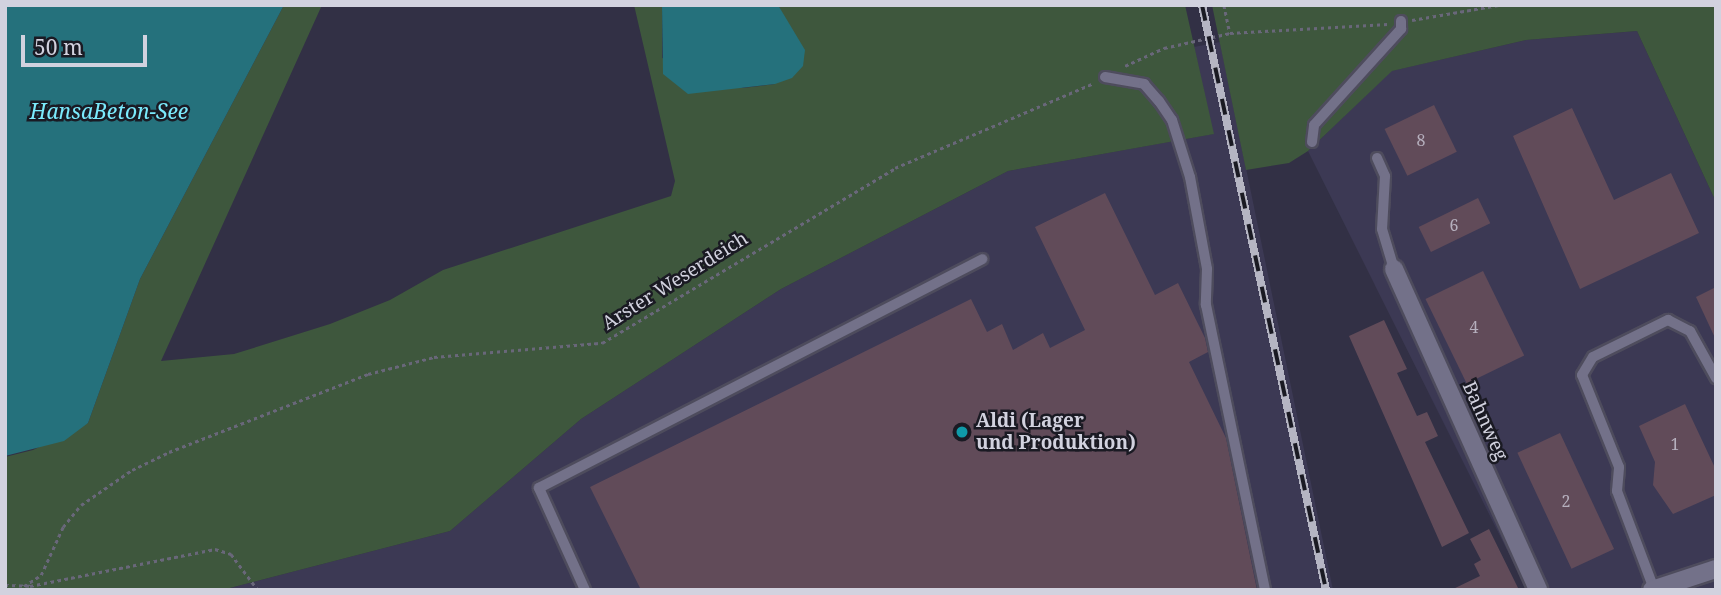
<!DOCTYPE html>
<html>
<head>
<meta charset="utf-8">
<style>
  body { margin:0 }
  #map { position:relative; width:1721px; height:595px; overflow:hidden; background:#323045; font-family:"Noto Serif",serif }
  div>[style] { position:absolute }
  .built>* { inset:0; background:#3c3954 }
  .green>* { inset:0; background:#3e573d }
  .water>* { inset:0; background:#25717c }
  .building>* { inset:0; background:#614b59; transform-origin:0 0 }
  .path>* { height:2.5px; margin-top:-1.25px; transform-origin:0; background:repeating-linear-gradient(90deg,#69677a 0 3.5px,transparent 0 7px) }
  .roads { filter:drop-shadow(2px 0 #4e4c5d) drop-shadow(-2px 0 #4e4c5d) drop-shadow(0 2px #4e4c5d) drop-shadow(0 -2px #4e4c5d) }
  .lane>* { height:10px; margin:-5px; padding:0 5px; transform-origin:5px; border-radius:5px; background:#737189 }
  .street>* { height:18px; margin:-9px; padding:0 9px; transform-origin:9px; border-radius:9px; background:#737189 }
  .rail>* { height:8px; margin-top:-4px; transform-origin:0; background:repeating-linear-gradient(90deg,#1a1a23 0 16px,#b5b5c3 0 32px); box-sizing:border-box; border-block:2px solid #b5b5c3 }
  .dots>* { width:19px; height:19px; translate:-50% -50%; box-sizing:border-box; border:4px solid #1a1a23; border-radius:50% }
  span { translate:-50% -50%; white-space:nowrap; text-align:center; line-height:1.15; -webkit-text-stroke:5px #1a1a23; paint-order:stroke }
  .number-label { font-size:16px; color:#b6b0be }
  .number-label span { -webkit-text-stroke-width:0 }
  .street-label { font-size:19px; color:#d2d2df }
  .poi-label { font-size:19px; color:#d2d2df; font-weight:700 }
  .left { translate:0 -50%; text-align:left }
  .water-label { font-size:21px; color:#7beafc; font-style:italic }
  .frame { position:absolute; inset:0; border:7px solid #d2d2df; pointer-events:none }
  .scale { position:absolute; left:21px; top:35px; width:126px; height:32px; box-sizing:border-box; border:4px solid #d2d2df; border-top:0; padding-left:9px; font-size:21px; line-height:24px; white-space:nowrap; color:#d2d2df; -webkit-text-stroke:5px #1a1a23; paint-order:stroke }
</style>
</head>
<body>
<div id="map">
  <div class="built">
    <div style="clip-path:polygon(1637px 31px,1716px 202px,1716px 590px,1527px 590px,1308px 151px,1391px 71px,1526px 40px)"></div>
    <div style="clip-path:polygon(1220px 42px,1333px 590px,222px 590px,450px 531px,581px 419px,781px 289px,1008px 171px,1213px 134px,1194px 47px)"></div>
  </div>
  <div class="green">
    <div style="clip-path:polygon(284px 5px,322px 5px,161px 361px,234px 354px,330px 324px,390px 300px,443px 270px,671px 196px,675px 181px,634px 5px,662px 5px,662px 58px,743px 88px,775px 84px,789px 27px,778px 5px,1185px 5px,1214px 134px,1008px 171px,781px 289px,581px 419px,450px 531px,222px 590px,5px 590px,5px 457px,33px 450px,88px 423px,140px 279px)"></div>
    <div style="clip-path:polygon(1212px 5px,1716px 5px,1716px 202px,1637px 31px,1526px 40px,1392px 71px,1308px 151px,1289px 163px,1246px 170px)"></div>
  </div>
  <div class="water">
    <div style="clip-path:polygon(5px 5px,284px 5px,140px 279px,88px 423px,64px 441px,5px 456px)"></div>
    <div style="clip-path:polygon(662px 5px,778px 5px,805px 50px,803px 66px,792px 78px,775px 84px,688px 94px,663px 74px)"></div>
  </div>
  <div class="building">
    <div style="left:1434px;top:105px;width:52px;height:55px;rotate:64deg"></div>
    <div style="clip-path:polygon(1572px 108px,1614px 200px,1671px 173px,1699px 233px,1580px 289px,1513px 136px)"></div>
    <div style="clip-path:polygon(1105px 193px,1155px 295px,1178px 283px,1205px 338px,1208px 352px,1189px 362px,1226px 438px,1257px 590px,641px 590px,590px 487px,971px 299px,987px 332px,1002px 324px,1013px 350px,1043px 333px,1050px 348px,1085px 330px,1035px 227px)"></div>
    <div style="left:1478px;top:198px;width:28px;height:66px;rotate:64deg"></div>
    <div style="left:1483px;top:271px;width:94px;height:64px;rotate:64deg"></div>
    <div style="clip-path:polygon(1716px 287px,1716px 340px,1696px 297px)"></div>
    <div style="clip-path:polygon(1384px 320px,1407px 369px,1397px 373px,1417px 416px,1427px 412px,1438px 436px,1425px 442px,1469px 533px,1442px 547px,1349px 336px)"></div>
    <div style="clip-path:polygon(1685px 404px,1716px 470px,1716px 495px,1673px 514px,1653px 485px,1655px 462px,1639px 426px)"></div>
    <div style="left:1560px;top:433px;width:128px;height:47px;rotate:65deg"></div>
    <div style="clip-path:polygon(1489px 529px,1519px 590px,1451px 590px,1480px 576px,1474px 564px,1481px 560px,1470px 539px)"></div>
  </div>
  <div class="path">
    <div style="left:1224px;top:5px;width:29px;rotate:78deg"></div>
    <div style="left:1412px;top:20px;width:88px;rotate:-9.8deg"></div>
    <div style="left:1125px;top:66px;width:43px;rotate:-24.8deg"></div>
    <div style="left:1164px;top:48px;width:68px;rotate:-12.8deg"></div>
    <div style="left:1230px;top:33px;width:158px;rotate:-3.3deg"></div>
    <div style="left:5px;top:585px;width:25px;rotate:2deg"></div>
    <div style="left:30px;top:586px;width:189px;rotate:-11.3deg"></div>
    <div style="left:215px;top:549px;width:17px;rotate:17deg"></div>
    <div style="left:231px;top:554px;width:45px;rotate:53.1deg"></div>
    <div style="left:18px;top:590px;width:27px;rotate:-33deg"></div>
    <div style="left:41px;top:575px;width:53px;rotate:-65.4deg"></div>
    <div style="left:63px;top:527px;width:28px;rotate:-51deg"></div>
    <div style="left:81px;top:505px;width:62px;rotate:-34.5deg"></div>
    <div style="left:132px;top:470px;width:41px;rotate:-25.9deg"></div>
    <div style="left:169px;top:452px;width:214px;rotate:-21.4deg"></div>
    <div style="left:368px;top:374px;width:68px;rotate:-14.4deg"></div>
    <div style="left:434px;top:357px;width:169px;rotate:-4.8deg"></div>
    <div style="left:602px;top:343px;width:341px;rotate:-30.8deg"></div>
    <div style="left:895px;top:168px;width:216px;rotate:-23.1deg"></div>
  </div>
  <div class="roads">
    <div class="lane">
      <div style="left:1105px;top:77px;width:40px;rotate:10deg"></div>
      <div style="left:1144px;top:84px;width:23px;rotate:49deg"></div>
      <div style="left:1159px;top:101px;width:23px;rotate:56deg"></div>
      <div style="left:1172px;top:120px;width:60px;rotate:72.5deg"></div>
      <div style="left:1190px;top:177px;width:94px;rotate:79.5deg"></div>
      <div style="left:1207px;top:269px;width:36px;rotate:92deg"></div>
      <div style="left:1206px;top:305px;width:291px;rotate:78.3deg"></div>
      <div style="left:1312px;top:142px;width:17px;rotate:-83deg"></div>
      <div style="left:1314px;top:125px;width:130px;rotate:-47.8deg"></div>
      <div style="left:1401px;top:29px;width:8px;rotate:-90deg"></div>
      <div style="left:1377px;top:158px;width:20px;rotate:66deg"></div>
      <div style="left:1385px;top:176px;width:53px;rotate:93.2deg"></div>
      <div style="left:1382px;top:229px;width:42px;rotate:73.3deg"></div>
      <div style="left:1654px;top:589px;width:105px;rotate:-110.7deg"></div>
      <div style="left:1617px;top:491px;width:24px;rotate:-85deg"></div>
      <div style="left:1619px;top:467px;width:99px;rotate:-111.9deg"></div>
      <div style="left:1582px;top:375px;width:21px;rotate:-59deg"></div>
      <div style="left:1593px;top:357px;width:84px;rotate:-26.3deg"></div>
      <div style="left:1668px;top:320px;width:25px;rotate:27deg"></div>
      <div style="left:1690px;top:331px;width:54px;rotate:61deg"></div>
      <div style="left:585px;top:590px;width:112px;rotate:-114.3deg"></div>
      <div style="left:539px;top:488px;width:499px;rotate:-27.3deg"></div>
    </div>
    <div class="street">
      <div style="left:1394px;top:269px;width:352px;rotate:65.8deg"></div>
      <div style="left:1652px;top:590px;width:67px;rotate:-18.2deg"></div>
    </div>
  </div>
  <div class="rail">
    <div style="left:1202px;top:5px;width:598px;rotate:78.03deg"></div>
  </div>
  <div class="dots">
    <div style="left:962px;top:432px;background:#0f9aa8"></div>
  </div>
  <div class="number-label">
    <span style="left:1421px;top:140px">8</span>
    <span style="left:1454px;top:225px">6</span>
    <span style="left:1474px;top:327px">4</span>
    <span style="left:1675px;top:444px">1</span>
    <span style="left:1566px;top:501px">2</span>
  </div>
  <div class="street-label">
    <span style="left:675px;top:281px;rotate:-32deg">Arster Weserdeich</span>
    <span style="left:1485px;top:421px;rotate:66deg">Bahnweg</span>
  </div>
  <div class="poi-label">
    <span class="left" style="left:976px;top:432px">Aldi (Lager<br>und Produktion)</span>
  </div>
  <div class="water-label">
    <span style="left:109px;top:111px">HansaBeton-See</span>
  </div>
  <div class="frame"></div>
  <div class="scale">50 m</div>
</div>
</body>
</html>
